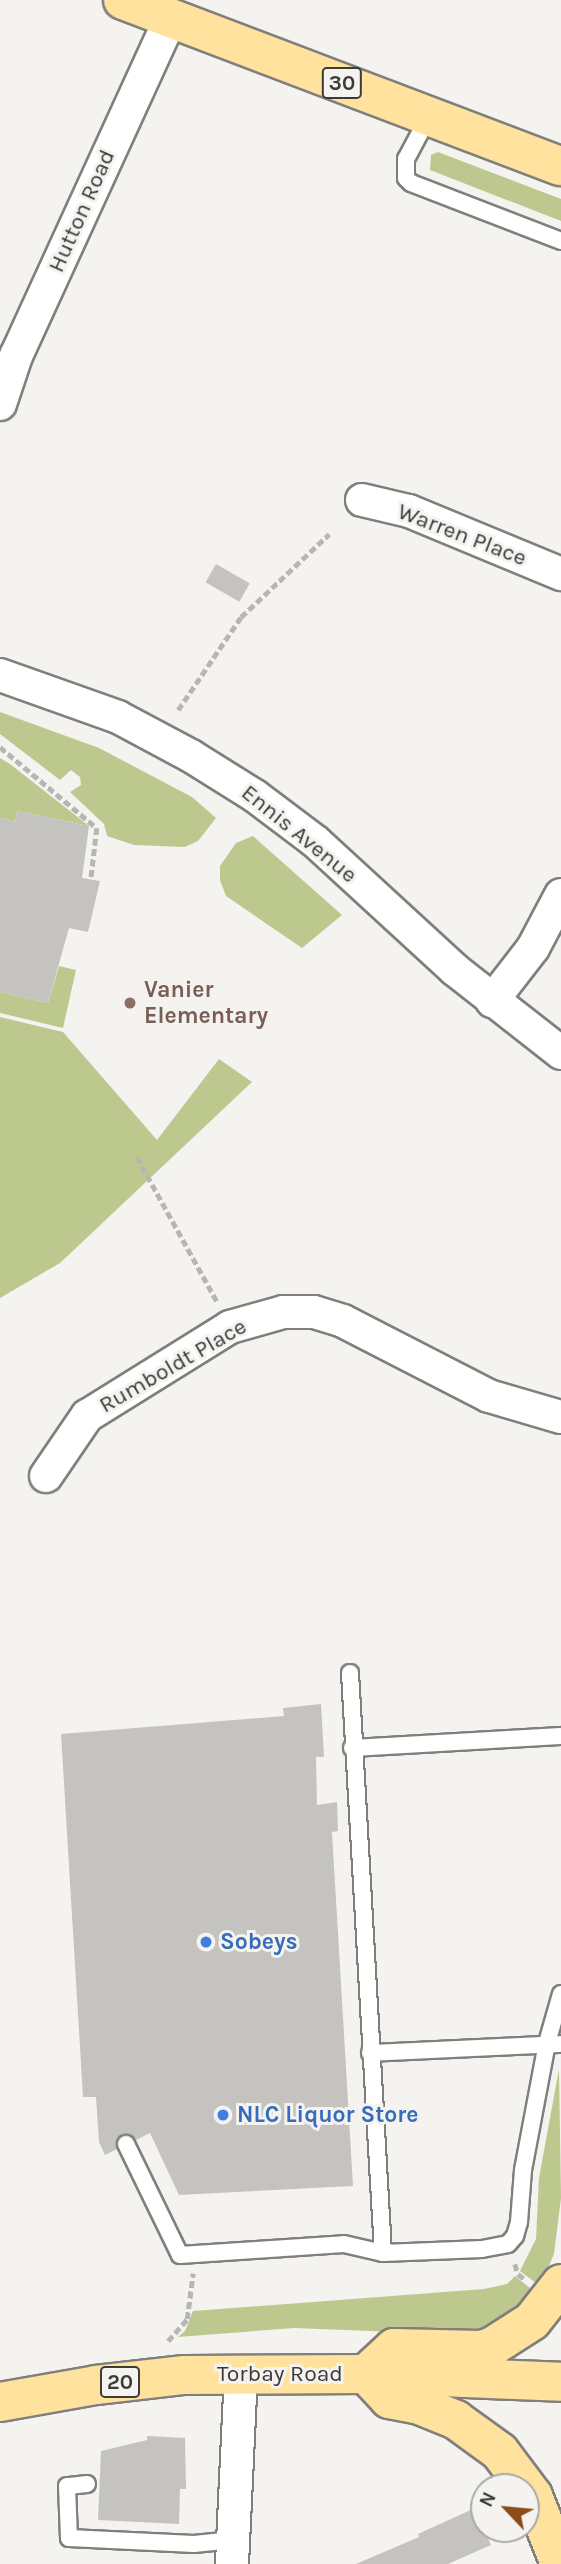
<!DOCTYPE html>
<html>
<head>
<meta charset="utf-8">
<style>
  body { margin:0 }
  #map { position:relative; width:561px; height:2564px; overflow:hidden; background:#f4f3f0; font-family:Karla,sans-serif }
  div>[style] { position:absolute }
  .green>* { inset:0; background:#bdc88e }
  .building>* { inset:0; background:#c5c3c0; transform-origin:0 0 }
  .path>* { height:4.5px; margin-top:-2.25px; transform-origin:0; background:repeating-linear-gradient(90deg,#b7b6b3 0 7px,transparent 0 10.5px) }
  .roads { filter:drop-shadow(2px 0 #807f7c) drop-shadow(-2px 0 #807f7c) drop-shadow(0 2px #807f7c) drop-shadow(0 -2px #807f7c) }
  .service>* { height:16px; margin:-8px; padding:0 8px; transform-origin:8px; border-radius:8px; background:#fff }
  .minor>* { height:32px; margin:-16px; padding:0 16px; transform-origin:16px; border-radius:16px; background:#fff }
  .primary>* { height:38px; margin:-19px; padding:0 19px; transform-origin:19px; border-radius:19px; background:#ffe29d }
  .dots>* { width:19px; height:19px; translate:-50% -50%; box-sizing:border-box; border:4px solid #f4f3f0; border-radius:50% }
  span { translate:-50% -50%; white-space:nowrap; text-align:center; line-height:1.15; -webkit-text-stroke:6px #f4f3f0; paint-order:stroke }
  .shield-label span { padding:2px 5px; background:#f4f3f0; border:2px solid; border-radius:5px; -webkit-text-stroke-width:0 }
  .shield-label { font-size:21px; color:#3c3b3a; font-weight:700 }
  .street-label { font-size:23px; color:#3c3b3a }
  .education-label { font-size:23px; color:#785e54; font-weight:700 }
  .left { translate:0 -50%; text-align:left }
  .shop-label { font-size:23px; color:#366cbe; font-weight:700 }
  .north { position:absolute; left:470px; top:2473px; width:70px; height:70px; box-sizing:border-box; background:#f4f3f0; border:2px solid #aaa9a7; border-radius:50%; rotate:296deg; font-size:19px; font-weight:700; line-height:28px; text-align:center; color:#3c3b3a }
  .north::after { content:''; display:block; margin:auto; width:24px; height:32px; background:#8c4b17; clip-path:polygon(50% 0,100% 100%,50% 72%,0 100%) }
</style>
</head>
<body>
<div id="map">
  <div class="green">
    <div style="clip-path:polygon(438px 152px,561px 199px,561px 221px,430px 170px,431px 155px)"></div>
    <div style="clip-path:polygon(0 712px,99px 748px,192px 797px,216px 818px,198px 841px,185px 847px,134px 845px,107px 836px,104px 824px,70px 792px,81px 785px,80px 777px,71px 770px,60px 780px,0 734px)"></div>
    <div style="clip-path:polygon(0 758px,10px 764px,89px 826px,17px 811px,15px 822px,0 818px)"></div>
    <div style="clip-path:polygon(253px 836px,342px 915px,302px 948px,226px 896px,220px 880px,220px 866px,236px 843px)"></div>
    <div style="clip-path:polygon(59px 966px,76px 970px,63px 1028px,0 1013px,0 992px,48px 1003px)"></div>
    <div style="clip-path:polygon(0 1017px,63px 1032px,157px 1140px,219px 1059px,252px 1082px,60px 1263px,0 1298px)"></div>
    <div style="clip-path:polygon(559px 2069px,561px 2198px,554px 2254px,540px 2286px,520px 2271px,536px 2239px,539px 2178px)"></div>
    <div style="clip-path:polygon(515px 2276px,535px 2292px,501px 2321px,471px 2331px,422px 2333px,294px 2328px,178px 2337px,185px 2331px,193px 2311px,484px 2289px,507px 2284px)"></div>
  </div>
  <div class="building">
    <div style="left:216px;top:564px;width:39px;height:21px;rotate:30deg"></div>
    <div style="clip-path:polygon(17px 811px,89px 826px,82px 878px,100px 881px,88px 932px,69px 928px,48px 1003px,0 992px,0 818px,15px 822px)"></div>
    <div style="clip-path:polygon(321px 1704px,324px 1757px,316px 1757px,317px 1805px,337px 1802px,338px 1831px,332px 1832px,353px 2186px,179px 2195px,150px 2133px,136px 2140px,131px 2135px,122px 2134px,117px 2139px,117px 2149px,105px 2155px,99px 2142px,96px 2097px,83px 2097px,61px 1734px,284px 1716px,283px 1708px)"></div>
    <div style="clip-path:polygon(147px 2436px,185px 2438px,186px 2489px,180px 2489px,179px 2524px,98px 2520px,101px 2451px,147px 2440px)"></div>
    <div style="clip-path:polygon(475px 2508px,491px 2545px,448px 2564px,356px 2564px,419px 2537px,418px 2534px)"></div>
  </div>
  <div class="path">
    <div style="left:178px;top:710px;width:112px;rotate:-55.9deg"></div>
    <div style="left:241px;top:617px;width:121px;rotate:-43.3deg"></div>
    <div style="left:0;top:747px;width:126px;rotate:39.9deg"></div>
    <div style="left:97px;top:828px;width:52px;rotate:96.6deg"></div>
    <div style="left:137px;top:1157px;width:167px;rotate:61deg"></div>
    <div style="left:515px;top:2264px;width:10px;rotate:73deg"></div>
    <div style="left:518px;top:2274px;width:9px;rotate:36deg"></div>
    <div style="left:168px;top:2341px;width:29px;rotate:-49deg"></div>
    <div style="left:187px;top:2319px;width:46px;rotate:-82.6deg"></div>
  </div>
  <div class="roads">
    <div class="service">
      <div style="left:429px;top:116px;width:49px;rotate:118.1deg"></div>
      <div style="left:406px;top:159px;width:19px;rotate:90deg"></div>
      <div style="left:406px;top:178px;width:7px;rotate:45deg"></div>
      <div style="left:411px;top:183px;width:161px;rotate:21.1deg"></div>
      <div style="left:350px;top:1673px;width:581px;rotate:86.74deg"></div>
      <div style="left:352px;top:1748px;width:209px;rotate:-3.3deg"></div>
      <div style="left:370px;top:2053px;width:191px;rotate:-2.7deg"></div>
      <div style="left:126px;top:2144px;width:123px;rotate:64.1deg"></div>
      <div style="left:180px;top:2255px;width:164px;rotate:-3.8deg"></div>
      <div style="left:344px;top:2244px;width:40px;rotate:13deg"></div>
      <div style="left:383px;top:2253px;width:99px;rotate:-2.3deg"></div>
      <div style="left:482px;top:2249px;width:26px;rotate:-11deg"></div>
      <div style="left:508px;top:2244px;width:11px;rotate:-49deg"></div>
      <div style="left:515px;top:2236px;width:15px;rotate:-74deg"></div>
      <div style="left:519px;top:2222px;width:52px;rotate:-85.6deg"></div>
      <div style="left:523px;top:2170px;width:129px;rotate:-79.3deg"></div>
      <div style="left:547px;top:2043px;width:51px;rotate:-74.1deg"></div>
      <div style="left:87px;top:2484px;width:20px;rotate:174deg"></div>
      <div style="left:67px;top:2486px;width:52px;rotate:87.8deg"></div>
      <div style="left:69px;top:2538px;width:125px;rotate:2.7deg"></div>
      <div style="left:194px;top:2544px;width:39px;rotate:-6deg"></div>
    </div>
    <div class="minor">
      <div style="left:0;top:404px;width:51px;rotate:-71.6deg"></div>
      <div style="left:16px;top:356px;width:371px;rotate:-65.4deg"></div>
      <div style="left:362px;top:500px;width:48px;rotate:13.2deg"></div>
      <div style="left:409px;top:511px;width:165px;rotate:22.5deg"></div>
      <div style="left:0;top:675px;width:125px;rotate:19.6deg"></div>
      <div style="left:118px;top:717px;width:83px;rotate:28.1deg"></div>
      <div style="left:191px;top:756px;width:75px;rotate:32deg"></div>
      <div style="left:255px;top:796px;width:76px;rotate:37deg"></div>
      <div style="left:316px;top:842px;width:188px;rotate:42.6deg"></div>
      <div style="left:454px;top:969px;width:136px;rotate:38.1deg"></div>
      <div style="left:492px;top:1001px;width:67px;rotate:-52.3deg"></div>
      <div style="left:533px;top:948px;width:60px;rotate:-62.2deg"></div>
      <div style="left:46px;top:1476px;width:73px;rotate:-55.7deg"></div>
      <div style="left:87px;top:1416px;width:168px;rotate:-31.9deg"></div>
      <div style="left:230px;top:1327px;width:55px;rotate:-15.8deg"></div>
      <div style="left:283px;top:1312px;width:31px"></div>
      <div style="left:314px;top:1312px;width:30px;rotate:17deg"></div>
      <div style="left:343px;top:1321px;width:164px;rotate:27.2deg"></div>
      <div style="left:489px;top:1396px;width:75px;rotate:16.3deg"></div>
      <div style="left:232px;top:2564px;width:191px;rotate:-87.3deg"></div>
    </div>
    <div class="primary">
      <div style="left:123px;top:0;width:468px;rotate:20.8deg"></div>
      <div style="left:366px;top:2374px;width:34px;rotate:47deg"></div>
      <div style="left:389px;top:2399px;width:31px;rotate:11deg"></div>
      <div style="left:419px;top:2405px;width:40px;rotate:22deg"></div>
      <div style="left:456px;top:2420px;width:54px;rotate:36deg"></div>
      <div style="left:500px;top:2452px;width:55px;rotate:53.1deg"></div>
      <div style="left:533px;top:2496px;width:73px;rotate:68.3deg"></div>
      <div style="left:366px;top:2374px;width:38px;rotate:-43deg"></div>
      <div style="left:394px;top:2348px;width:87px;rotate:1.3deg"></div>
      <div style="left:481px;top:2350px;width:13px;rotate:-18deg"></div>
      <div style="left:493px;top:2346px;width:46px;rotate:-32.7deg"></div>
      <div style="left:532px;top:2321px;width:47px;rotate:-51.9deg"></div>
      <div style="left:0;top:2402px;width:97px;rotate:-10deg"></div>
      <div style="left:96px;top:2385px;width:89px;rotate:-6.5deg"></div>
      <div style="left:184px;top:2375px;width:182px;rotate:-0.3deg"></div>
      <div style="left:366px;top:2374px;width:195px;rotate:2.3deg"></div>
    </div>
  </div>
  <div class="dots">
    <div style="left:130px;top:1003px;background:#8d6e63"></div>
    <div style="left:206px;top:1942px;background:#3f7fe0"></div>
    <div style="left:223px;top:2115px;background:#3f7fe0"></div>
  </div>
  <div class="shield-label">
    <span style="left:342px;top:83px">30</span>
    <span style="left:120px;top:2382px">20</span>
  </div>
  <div class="street-label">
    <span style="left:82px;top:211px;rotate:-66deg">Hutton Road</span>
    <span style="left:462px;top:535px;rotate:21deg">Warren Place</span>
    <span style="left:299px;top:834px;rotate:39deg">Ennis Avenue</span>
    <span style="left:173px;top:1366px;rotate:-30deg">Rumboldt Place</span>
    <span style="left:280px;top:2374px">Torbay Road</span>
  </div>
  <div class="education-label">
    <span class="left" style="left:144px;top:1003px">Vanier<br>Elementary</span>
  </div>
  <div class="shop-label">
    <span class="left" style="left:220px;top:1942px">Sobeys</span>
    <span class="left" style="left:237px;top:2115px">NLC Liquor Store</span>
  </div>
  <div class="north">N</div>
</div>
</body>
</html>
